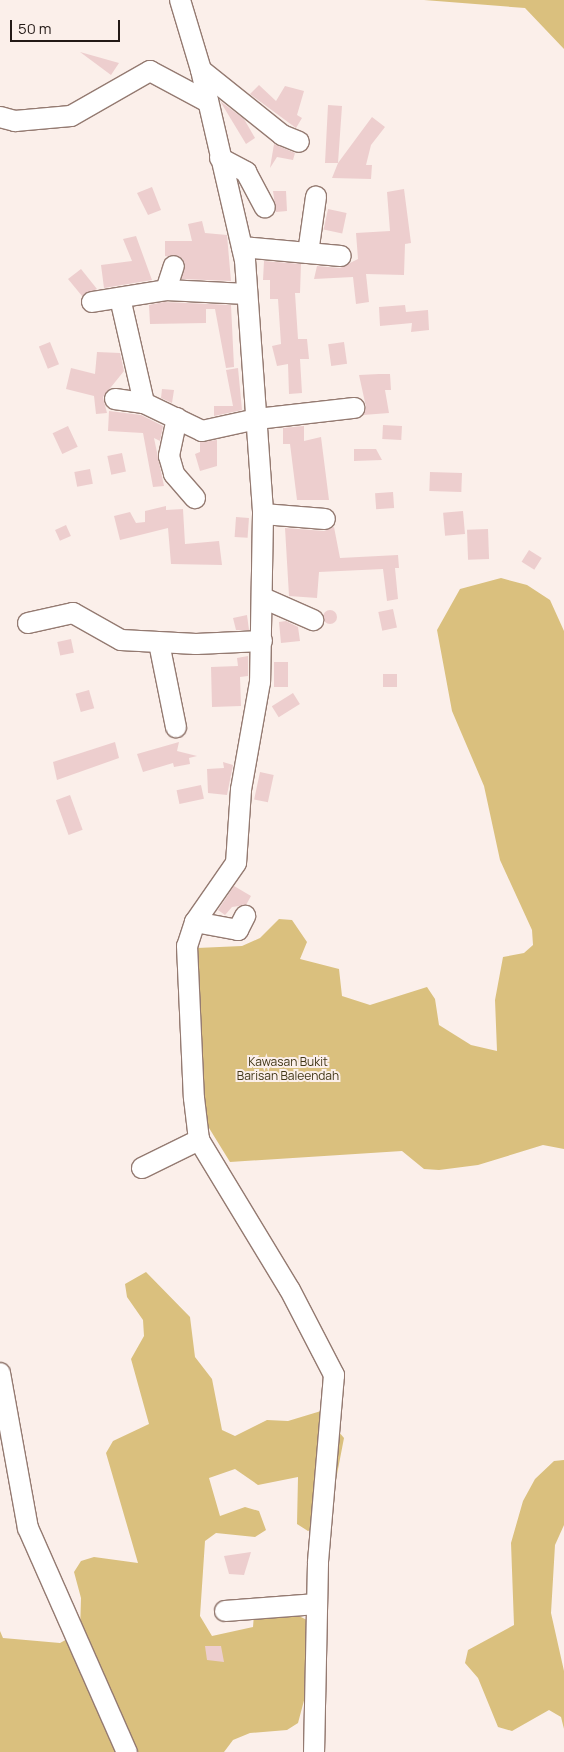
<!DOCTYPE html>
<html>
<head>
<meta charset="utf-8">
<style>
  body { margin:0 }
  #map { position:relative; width:564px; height:1752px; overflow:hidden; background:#fbefea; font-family:Manrope,sans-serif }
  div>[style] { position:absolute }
  .forest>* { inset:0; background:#dac07e }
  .building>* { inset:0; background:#edcece; transform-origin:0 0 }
  .round { border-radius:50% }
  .roads { filter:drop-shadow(1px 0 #947a71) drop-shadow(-1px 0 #947a71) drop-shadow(0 1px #947a71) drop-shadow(0 -1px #947a71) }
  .minor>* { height:20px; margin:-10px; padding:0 10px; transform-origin:10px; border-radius:10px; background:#fff }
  span { translate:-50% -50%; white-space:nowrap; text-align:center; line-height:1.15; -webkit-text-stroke:4px #fbefea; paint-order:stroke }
  .park-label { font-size:12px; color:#413618 }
  .scale { position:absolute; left:10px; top:20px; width:110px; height:22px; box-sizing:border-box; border:2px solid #231916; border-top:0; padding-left:6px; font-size:15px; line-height:18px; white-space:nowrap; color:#231916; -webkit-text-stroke:4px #fbefea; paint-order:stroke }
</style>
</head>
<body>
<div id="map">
  <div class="forest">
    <div style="clip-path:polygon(424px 0,564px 0,564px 49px,525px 8px)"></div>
    <div style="clip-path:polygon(501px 578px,527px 585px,550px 600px,564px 631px,564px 1149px,543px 1145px,478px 1165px,439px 1170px,424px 1169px,402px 1151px,230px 1162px,201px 1115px,197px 948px,242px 946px,260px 938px,279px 919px,292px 920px,307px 942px,300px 959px,339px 969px,342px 996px,370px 1005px,427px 987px,435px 999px,439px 1025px,471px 1045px,497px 1051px,495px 1000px,503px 957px,524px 953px,533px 945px,532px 930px,500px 860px,484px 786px,452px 711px,437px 630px,460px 589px)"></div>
    <div style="clip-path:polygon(146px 1272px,190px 1317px,195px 1357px,212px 1379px,222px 1430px,235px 1436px,267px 1420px,288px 1421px,321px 1411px,344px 1438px,328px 1521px,308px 1531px,297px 1524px,298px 1477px,258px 1485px,235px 1469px,209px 1478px,220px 1516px,245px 1507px,259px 1511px,266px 1530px,255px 1537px,216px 1533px,205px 1541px,200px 1616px,212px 1636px,253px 1627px,254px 1614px,235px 1603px,237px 1599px,272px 1603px,307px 1620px,306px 1693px,298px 1723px,287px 1730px,250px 1733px,233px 1740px,224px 1752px,0 1752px,0 1631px,3px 1638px,60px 1643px,80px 1632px,81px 1598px,74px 1572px,81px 1561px,94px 1557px,138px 1563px,106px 1453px,113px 1441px,149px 1424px,131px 1359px,144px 1336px,143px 1320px,127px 1297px,125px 1284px)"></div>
    <div style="clip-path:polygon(564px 1460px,564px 1525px,555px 1545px,551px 1613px,564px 1671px,564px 1729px,561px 1717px,549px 1710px,512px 1731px,498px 1727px,478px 1678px,465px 1663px,468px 1650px,514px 1625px,511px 1543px,523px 1501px,535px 1479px,554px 1461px)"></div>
  </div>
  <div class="building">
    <div style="clip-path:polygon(80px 52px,119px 63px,111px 75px)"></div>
    <div style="clip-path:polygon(259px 85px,276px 101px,285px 86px,304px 91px,297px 115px,302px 118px,296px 128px,250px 94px)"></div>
    <div style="clip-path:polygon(220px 101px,244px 119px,255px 138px,246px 144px)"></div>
    <div style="clip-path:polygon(328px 105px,342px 106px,338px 163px,372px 117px,385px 127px,371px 145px,366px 165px,372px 165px,371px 179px,332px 178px,338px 163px,325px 163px)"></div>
    <div style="clip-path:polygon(274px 144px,295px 153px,293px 160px,277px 157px,270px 168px)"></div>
    <div style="clip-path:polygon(152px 187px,161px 210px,148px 215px,137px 193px)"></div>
    <div style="clip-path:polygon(404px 189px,411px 243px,405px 244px,404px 275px,366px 274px,369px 302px,356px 304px,353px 277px,314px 279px,317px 266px,340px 268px,358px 259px,356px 233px,390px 231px,387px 192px)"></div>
    <div style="clip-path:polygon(273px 191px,286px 191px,287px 211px,276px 212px)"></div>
    <div style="left:328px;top:209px;width:19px;height:21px;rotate:12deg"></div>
    <div style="clip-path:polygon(202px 221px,205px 233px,227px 235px,231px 281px,182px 279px,183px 259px,165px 256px,165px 241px,192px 241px,188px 224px)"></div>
    <div style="clip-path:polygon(136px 236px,152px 280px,104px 288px,101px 265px,132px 261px,123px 239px)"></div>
    <div style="clip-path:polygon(264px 261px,301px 264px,300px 293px,295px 293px,298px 339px,307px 339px,309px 359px,300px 359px,302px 393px,289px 394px,288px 364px,277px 366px,272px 346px,281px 344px,278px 299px,270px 299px,270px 280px,263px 280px)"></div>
    <div style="clip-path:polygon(81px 269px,97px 289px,82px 296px,68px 279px)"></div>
    <div style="clip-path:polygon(164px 302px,231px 305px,234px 367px,226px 368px,215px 309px,206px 309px,206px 323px,150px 324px,149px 305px)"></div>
    <div style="clip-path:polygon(405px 305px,406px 312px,428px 310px,429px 330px,411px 332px,412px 323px,380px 326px,379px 307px)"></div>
    <div style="left:50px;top:342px;width:24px;height:12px;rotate:68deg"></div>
    <div style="left:344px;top:342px;width:22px;height:16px;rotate:82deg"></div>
    <div style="clip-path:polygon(97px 352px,120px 353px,124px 371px,103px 397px,107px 413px,96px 414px,94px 396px,66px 389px,71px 368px,95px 374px)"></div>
    <div style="clip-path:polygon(238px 368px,242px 410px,214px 416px,214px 406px,233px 406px,226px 370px)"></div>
    <div style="clip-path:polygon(379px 374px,390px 374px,391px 390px,385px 390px,389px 413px,363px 415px,366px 407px,359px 375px)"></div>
    <div style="clip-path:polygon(162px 389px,174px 390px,172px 403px,161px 398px)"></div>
    <div style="clip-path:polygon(109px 411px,141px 415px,163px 426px,160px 441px,154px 438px,164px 486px,153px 487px,143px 433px,108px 431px)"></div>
    <div style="left:383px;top:425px;width:19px;height:14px;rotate:3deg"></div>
    <div style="left:68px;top:426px;width:23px;height:17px;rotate:65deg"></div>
    <div style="clip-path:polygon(304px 426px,304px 441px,321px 437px,329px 500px,297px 500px,290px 444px,283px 444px,283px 428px)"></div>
    <div style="clip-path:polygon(217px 440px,217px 466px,200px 471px,195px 454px,200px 452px,200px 442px)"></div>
    <div style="clip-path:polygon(354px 449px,376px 449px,382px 460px,354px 461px)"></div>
    <div style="left:122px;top:453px;width:19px;height:15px;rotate:78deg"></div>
    <div style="left:90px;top:469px;width:15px;height:16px;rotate:79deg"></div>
    <div style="left:430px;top:472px;width:32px;height:19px;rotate:2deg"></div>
    <div style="left:393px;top:492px;width:16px;height:18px;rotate:86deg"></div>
    <div style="clip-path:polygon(166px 506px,166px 510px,183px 509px,185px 544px,219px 541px,222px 565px,171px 564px,168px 528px,120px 540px,114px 516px,130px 512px,136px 523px,145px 522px,145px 511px)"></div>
    <div style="left:463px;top:511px;width:23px;height:20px;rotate:85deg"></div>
    <div style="left:236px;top:517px;width:13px;height:20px;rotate:4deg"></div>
    <div style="left:66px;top:525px;width:12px;height:12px;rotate:66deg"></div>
    <div style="clip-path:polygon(334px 527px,340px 558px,398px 555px,399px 568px,395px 568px,398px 599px,387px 601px,383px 569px,319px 572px,317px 598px,289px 596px,285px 528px,324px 531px)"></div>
    <div style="left:488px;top:529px;width:30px;height:21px;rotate:88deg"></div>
    <div style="left:529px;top:550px;width:15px;height:14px;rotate:32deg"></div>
    <div style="left:393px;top:609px;width:19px;height:15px;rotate:78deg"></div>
    <div class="round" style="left:323px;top:610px;width:14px;height:14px"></div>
    <div style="clip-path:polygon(247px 615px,249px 630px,236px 630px,233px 618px)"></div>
    <div style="clip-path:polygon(286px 621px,298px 627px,300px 641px,281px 643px,279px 622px)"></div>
    <div style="left:71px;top:639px;width:14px;height:14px;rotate:78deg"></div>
    <div style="clip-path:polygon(248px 656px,248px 676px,240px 677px,241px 706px,212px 707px,211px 667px,238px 666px,237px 658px)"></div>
    <div style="left:274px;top:662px;width:14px;height:25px"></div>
    <div style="left:383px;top:674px;width:14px;height:13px"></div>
    <div style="left:89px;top:690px;width:19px;height:14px;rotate:74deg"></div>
    <div style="left:293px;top:693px;width:13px;height:25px;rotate:58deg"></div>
    <div style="clip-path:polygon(115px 742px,119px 758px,57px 780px,53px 762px)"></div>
    <div style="clip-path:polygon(179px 742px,177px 751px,197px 756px,189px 758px,190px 764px,174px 767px,173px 763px,143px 772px,137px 754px)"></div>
    <div style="clip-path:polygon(223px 762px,233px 765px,227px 795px,208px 793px,207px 769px,224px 768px)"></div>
    <div style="left:260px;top:772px;width:14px;height:28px;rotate:12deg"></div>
    <div style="left:201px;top:785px;width:14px;height:25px;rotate:78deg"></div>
    <div style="left:70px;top:795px;width:37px;height:15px;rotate:70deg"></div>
    <div style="clip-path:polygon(234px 886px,251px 896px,246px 905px,232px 907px,225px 915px,218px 910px)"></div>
    <div style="clip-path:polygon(251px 1552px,244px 1575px,229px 1574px,224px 1556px)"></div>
    <div style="clip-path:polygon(205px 1646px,221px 1646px,224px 1662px,207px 1660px)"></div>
  </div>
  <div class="roads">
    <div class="minor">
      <div style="left:180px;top:0;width:73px;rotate:73.3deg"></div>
      <div style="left:201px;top:70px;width:195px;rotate:77deg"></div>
      <div style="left:245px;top:260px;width:255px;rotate:85.9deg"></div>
      <div style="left:263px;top:514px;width:168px;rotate:91deg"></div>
      <div style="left:260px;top:682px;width:110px;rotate:100deg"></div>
      <div style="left:241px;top:790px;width:73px;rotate:93.9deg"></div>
      <div style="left:236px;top:863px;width:72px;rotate:124.8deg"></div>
      <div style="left:195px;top:922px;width:25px;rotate:108deg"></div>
      <div style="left:187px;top:946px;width:152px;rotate:87.4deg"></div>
      <div style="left:194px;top:1098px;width:42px;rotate:83.2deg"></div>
      <div style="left:199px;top:1140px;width:175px;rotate:58.8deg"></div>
      <div style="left:290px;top:1290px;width:96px;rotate:62.6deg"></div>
      <div style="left:334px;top:1375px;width:189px;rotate:94.9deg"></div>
      <div style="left:318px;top:1563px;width:189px;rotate:91.2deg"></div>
      <div style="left:201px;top:70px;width:104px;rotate:38.7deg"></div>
      <div style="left:282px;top:135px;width:18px;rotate:22deg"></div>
      <div style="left:0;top:117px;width:16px;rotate:15deg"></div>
      <div style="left:15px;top:121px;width:56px;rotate:-5.1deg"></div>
      <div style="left:71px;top:116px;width:91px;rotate:-29.7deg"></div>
      <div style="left:150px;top:71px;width:66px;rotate:28.1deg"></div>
      <div style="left:220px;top:158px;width:30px;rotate:28deg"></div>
      <div style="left:246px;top:172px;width:40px;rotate:62deg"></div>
      <div style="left:242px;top:247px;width:99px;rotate:5.2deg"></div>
      <div style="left:308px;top:253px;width:57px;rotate:-81.9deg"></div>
      <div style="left:166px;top:290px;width:25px;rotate:-72deg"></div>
      <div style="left:120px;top:298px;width:108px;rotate:77.1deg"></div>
      <div style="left:144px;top:403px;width:64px;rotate:25.8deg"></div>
      <div style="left:202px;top:431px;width:56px;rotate:-12.3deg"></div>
      <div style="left:257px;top:419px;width:98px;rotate:-6.5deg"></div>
      <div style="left:92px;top:302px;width:75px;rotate:-9.2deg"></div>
      <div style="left:166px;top:290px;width:81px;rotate:2.8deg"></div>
      <div style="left:115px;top:399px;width:29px;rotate:8deg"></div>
      <div style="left:177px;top:418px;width:39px;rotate:102deg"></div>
      <div style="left:169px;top:456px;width:19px;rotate:74deg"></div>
      <div style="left:174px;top:474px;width:32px;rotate:49deg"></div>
      <div style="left:263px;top:514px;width:62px;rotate:4.6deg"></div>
      <div style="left:263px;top:598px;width:55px;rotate:23.7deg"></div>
      <div style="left:28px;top:623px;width:46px;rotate:-12.5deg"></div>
      <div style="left:73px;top:613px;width:55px;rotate:29.4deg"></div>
      <div style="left:121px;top:640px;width:75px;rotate:3.1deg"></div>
      <div style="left:196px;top:644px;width:66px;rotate:-2.6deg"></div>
      <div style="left:159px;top:643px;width:86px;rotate:78.6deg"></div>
      <div style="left:195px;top:922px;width:44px;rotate:10.5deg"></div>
      <div style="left:238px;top:930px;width:16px;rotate:-63deg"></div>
      <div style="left:142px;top:1168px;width:64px;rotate:-26.2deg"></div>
      <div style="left:0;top:1373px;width:158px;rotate:79.8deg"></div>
      <div style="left:28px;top:1528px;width:245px;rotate:66.2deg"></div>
      <div style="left:225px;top:1611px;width:92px;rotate:-4.4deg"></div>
    </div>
  </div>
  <div class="park-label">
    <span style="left:288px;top:1069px">Kawasan Bukit<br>Barisan Baleendah</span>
  </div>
  <div class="scale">50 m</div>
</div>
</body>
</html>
